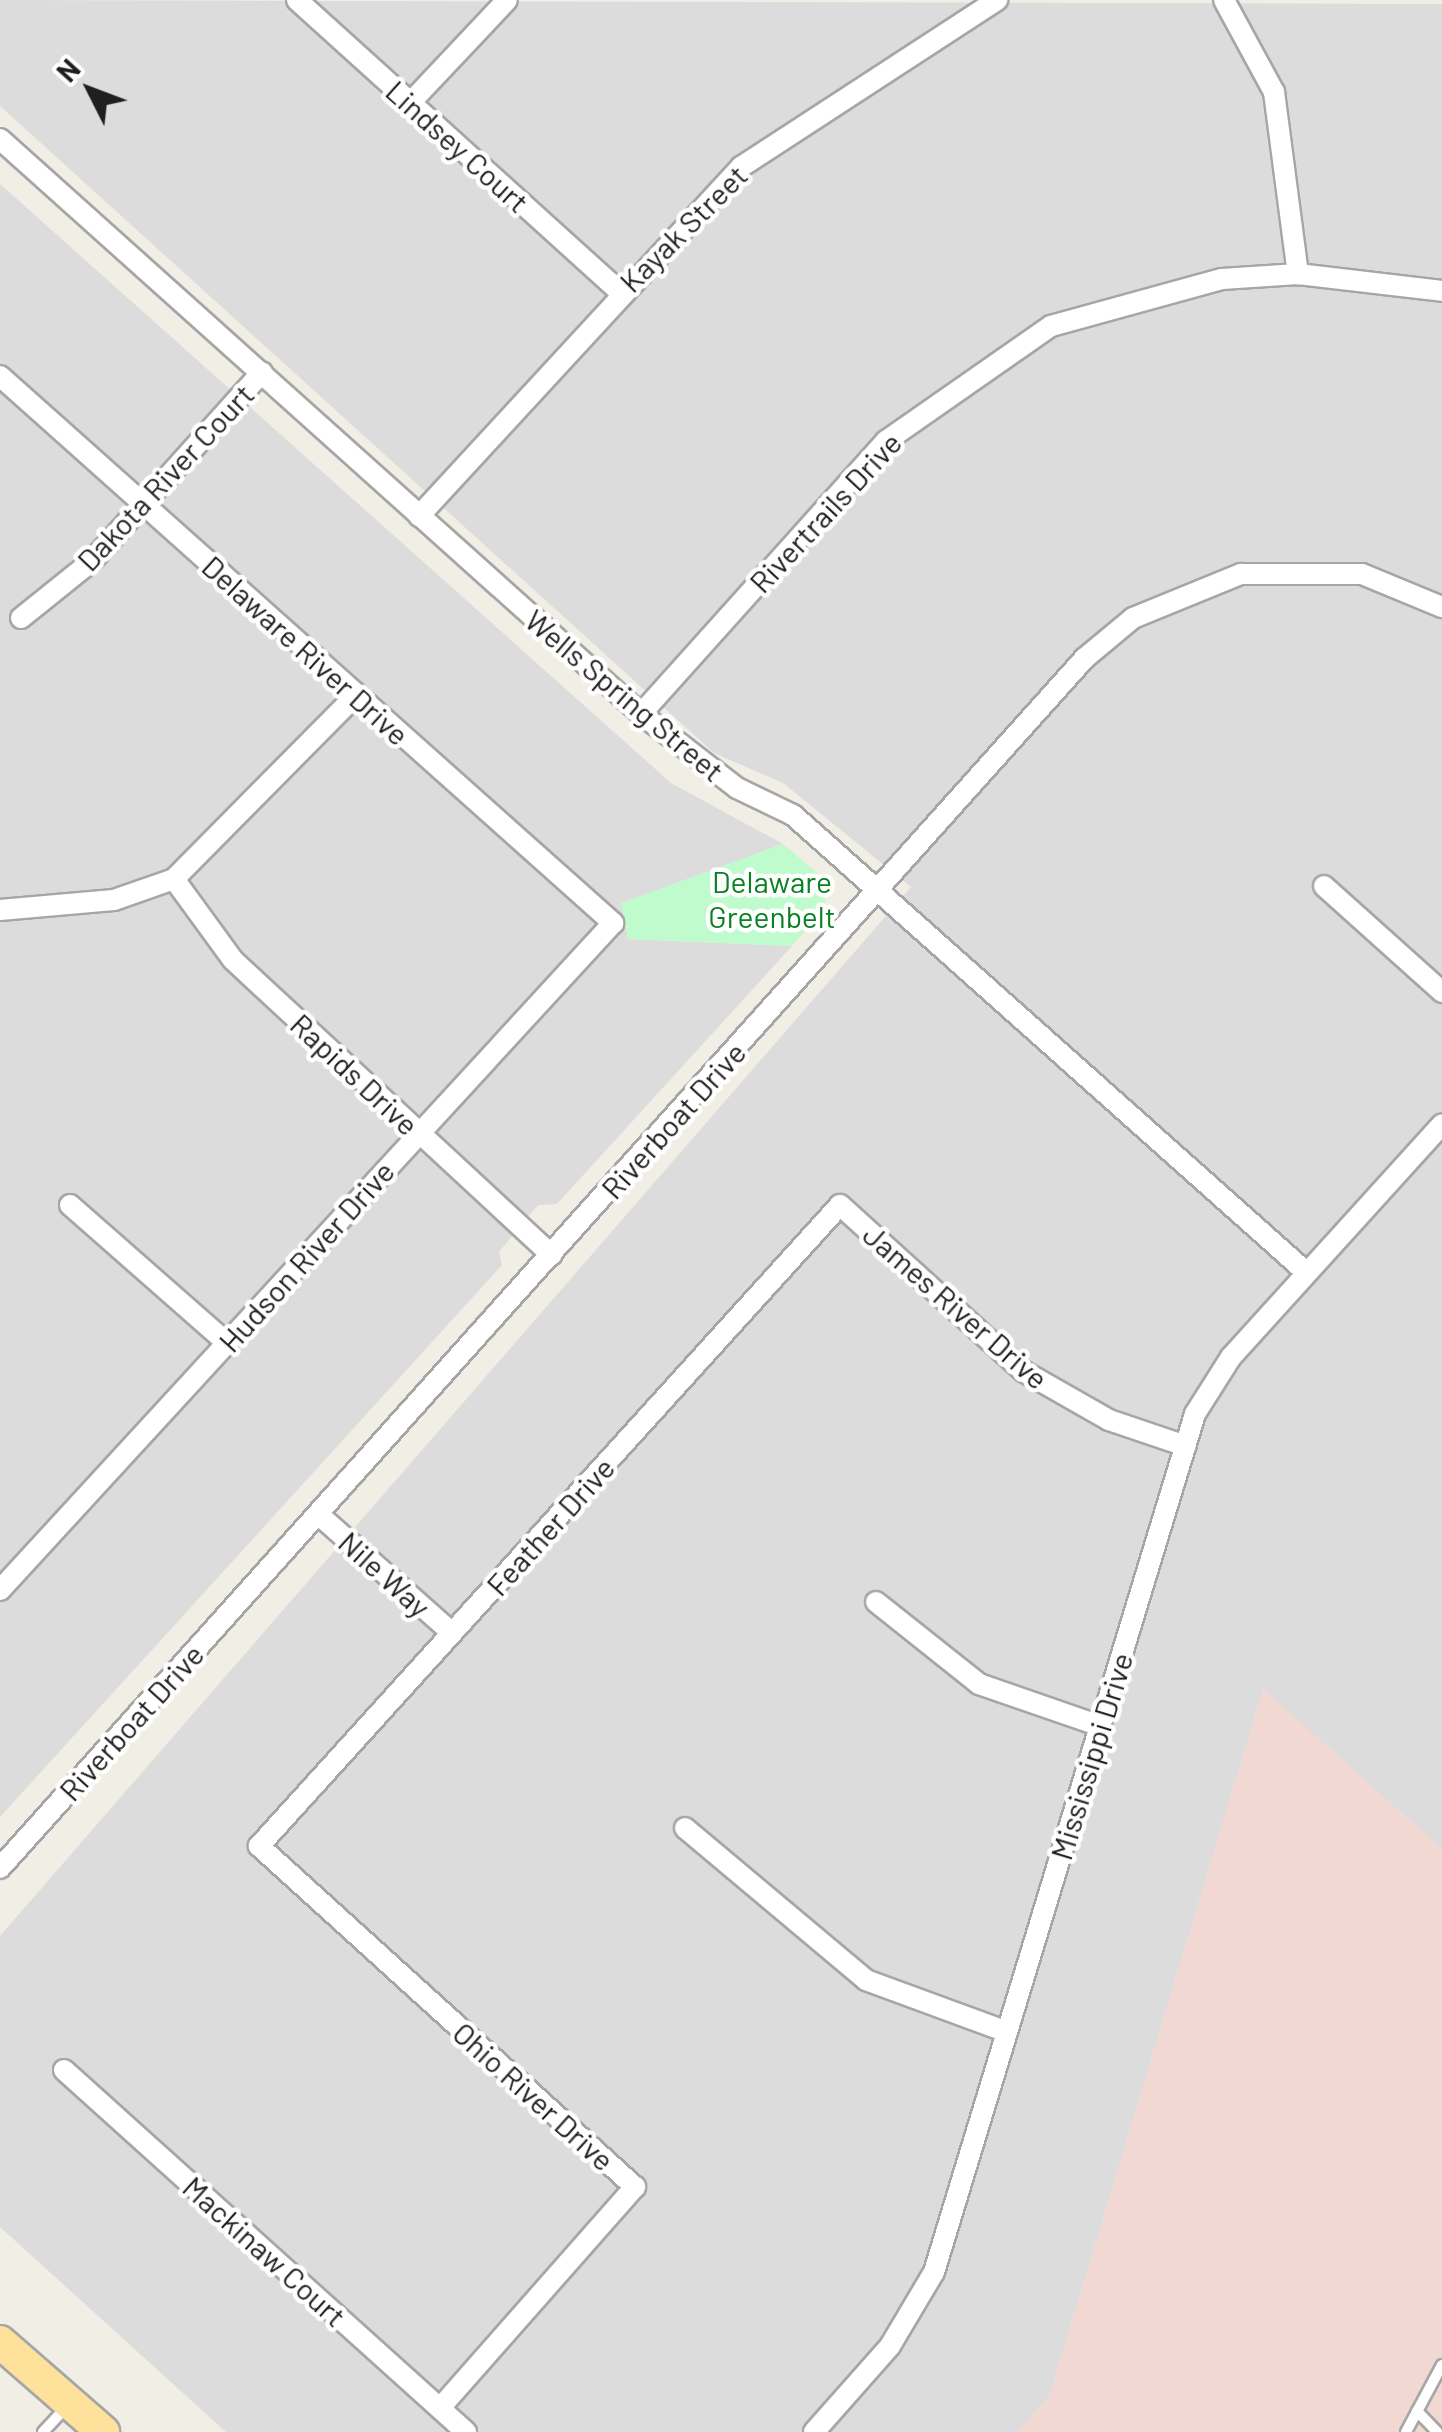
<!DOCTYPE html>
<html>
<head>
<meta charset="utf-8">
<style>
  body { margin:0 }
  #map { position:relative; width:1442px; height:2432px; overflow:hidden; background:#f0eee5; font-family:Barlow,sans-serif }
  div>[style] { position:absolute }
  .residential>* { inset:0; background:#dddcdc }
  .commercial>* { inset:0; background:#f1d8d3 }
  .park>* { inset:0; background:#c0fbcd }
  .roads { filter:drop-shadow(2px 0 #a6a6a6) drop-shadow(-2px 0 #a6a6a6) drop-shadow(0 2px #a6a6a6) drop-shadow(0 -2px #a6a6a6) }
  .lane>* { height:10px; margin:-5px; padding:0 5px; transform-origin:5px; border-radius:5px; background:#fff }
  .street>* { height:20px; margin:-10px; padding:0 10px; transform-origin:10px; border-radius:10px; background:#fff }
  .primary>* { height:32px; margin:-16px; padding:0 16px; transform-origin:16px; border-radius:16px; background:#fee19b }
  span { translate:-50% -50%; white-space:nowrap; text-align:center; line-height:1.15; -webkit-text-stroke:9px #fff; paint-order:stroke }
  .street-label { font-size:30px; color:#1f1f1f }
  .park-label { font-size:30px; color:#088122 }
  .north { position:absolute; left:40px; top:40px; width:100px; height:100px; -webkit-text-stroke:8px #fff; paint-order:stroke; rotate:312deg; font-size:28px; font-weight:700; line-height:40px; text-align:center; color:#1f1f1f }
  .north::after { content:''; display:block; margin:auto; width:35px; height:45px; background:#1f1f1f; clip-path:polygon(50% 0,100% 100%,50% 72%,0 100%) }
</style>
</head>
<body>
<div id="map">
  <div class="residential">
    <div style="clip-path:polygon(0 0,1442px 4px,1442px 1849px,1263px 1690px,1049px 2398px,1017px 2432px,226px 2432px,0 2227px,0 1936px,911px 887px,783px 783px,714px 753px,0 106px)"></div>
    <div style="clip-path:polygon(0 184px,671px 783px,783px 844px,622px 903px,628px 939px,792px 946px,557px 1204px,538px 1205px,499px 1252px,502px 1265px,0 1817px)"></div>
  </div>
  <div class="commercial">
    <div style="clip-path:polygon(1263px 1689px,1442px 1849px,1442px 2432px,1017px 2432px,1049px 2398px)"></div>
  </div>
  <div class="park">
    <div style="clip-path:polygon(783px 844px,823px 878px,826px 907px,792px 946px,628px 939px,621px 903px)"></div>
  </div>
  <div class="roads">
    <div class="lane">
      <div style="left:1417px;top:2411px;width:29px;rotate:46deg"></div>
      <div style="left:43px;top:2432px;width:34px;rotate:-47deg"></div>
      <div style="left:1406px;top:2432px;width:76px;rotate:-61.8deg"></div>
    </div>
    <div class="street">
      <div style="left:297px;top:0;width:434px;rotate:42.1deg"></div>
      <div style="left:1224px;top:0;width:105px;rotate:61.5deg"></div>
      <div style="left:1274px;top:92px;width:184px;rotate:82.5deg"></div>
      <div style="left:410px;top:103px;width:141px;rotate:-46.7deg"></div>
      <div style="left:0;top:139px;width:861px;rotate:41.89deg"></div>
      <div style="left:641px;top:714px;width:121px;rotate:37.6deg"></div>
      <div style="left:737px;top:788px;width:62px;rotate:25.7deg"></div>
      <div style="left:793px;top:815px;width:688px;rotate:41.7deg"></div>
      <div style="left:0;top:376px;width:822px;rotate:41.74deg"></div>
      <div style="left:613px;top:923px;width:906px;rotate:132.58deg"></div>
      <div style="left:419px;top:516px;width:475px;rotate:-47.3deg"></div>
      <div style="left:741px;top:167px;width:306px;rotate:-33.1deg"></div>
      <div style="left:21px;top:618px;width:91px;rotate:-38.8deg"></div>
      <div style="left:92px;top:561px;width:254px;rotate:-48deg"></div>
      <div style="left:641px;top:714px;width:367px;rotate:-48.1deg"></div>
      <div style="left:886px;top:441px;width:201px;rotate:-34.9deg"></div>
      <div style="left:1051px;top:326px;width:177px;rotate:-15.4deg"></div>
      <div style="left:1222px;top:279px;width:76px;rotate:-3.8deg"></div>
      <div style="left:1298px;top:274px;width:145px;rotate:6.7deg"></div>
      <div style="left:174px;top:879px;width:100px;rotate:53.9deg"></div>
      <div style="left:233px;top:960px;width:434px;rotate:42.8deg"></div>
      <div style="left:1324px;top:886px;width:159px;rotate:41.9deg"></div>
      <div style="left:0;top:910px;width:114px;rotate:-5deg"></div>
      <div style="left:114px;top:900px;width:64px;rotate:-19.3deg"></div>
      <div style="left:174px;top:879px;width:260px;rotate:-45.3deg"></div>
      <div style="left:70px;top:1205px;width:209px;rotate:41.3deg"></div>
      <div style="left:318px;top:1514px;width:179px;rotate:41.6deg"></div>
      <div style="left:876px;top:1602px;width:132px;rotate:38.5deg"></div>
      <div style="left:979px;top:1684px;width:128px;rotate:19.1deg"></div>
      <div style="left:685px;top:1828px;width:236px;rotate:40deg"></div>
      <div style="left:866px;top:1980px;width:150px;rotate:20.2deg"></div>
      <div style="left:0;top:1868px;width:1625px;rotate:-48.12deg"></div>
      <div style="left:1085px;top:658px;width:62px;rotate:-39.8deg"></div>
      <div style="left:1133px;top:618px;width:117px;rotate:-22.2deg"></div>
      <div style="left:1241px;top:574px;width:121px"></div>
      <div style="left:1362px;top:574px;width:87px;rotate:22.4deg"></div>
      <div style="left:64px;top:2070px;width:541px;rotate:42deg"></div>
      <div style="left:440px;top:2408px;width:295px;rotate:-48.6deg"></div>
      <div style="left:635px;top:2187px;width:508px;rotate:-137.79deg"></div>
      <div style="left:259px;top:1846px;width:865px;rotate:-47.81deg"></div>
      <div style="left:840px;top:1205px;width:247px;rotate:42.2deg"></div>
      <div style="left:1023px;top:1371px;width:99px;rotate:29.7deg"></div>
      <div style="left:1109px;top:1420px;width:81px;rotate:18.7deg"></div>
      <div style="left:814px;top:2432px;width:115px;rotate:-48.5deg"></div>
      <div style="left:890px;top:2346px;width:86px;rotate:-59.3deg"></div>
      <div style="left:934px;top:2272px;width:897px;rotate:-73.08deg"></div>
      <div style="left:1195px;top:1414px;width:67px;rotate:-57.7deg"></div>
      <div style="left:1231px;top:1357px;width:314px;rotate:-47.8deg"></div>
    </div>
    <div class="primary">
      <div style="left:0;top:2342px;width:137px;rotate:41.1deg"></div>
    </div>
  </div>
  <div class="street-label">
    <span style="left:458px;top:146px;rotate:42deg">Lindsey Court</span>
    <span style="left:683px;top:228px;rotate:-45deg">Kayak Street</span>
    <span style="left:165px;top:477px;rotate:-47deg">Dakota River Court</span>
    <span style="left:825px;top:512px;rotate:-47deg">Rivertrails Drive</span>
    <span style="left:306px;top:650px;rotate:42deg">Delaware River Drive</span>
    <span style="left:625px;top:695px;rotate:40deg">Wells Spring Street</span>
    <span style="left:355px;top:1074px;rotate:43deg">Rapids Drive</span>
    <span style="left:673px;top:1120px;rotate:-48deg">Riverboat Drive</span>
    <span style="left:306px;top:1256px;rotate:-48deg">Hudson River Drive</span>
    <span style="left:956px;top:1306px;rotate:41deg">James River Drive</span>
    <span style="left:550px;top:1526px;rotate:-48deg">Feather Drive</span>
    <span style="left:385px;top:1574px;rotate:42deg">Nile Way</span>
    <span style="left:131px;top:1722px;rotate:-48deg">Riverboat Drive</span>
    <span style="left:1091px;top:1756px;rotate:-73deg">Mississippi Drive</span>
    <span style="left:534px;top:2096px;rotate:42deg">Ohio River Drive</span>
    <span style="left:265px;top:2251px;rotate:42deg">Mackinaw Court</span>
  </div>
  <div class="park-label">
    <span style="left:772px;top:898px">Delaware<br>Greenbelt</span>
  </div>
  <div class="north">N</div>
</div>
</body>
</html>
